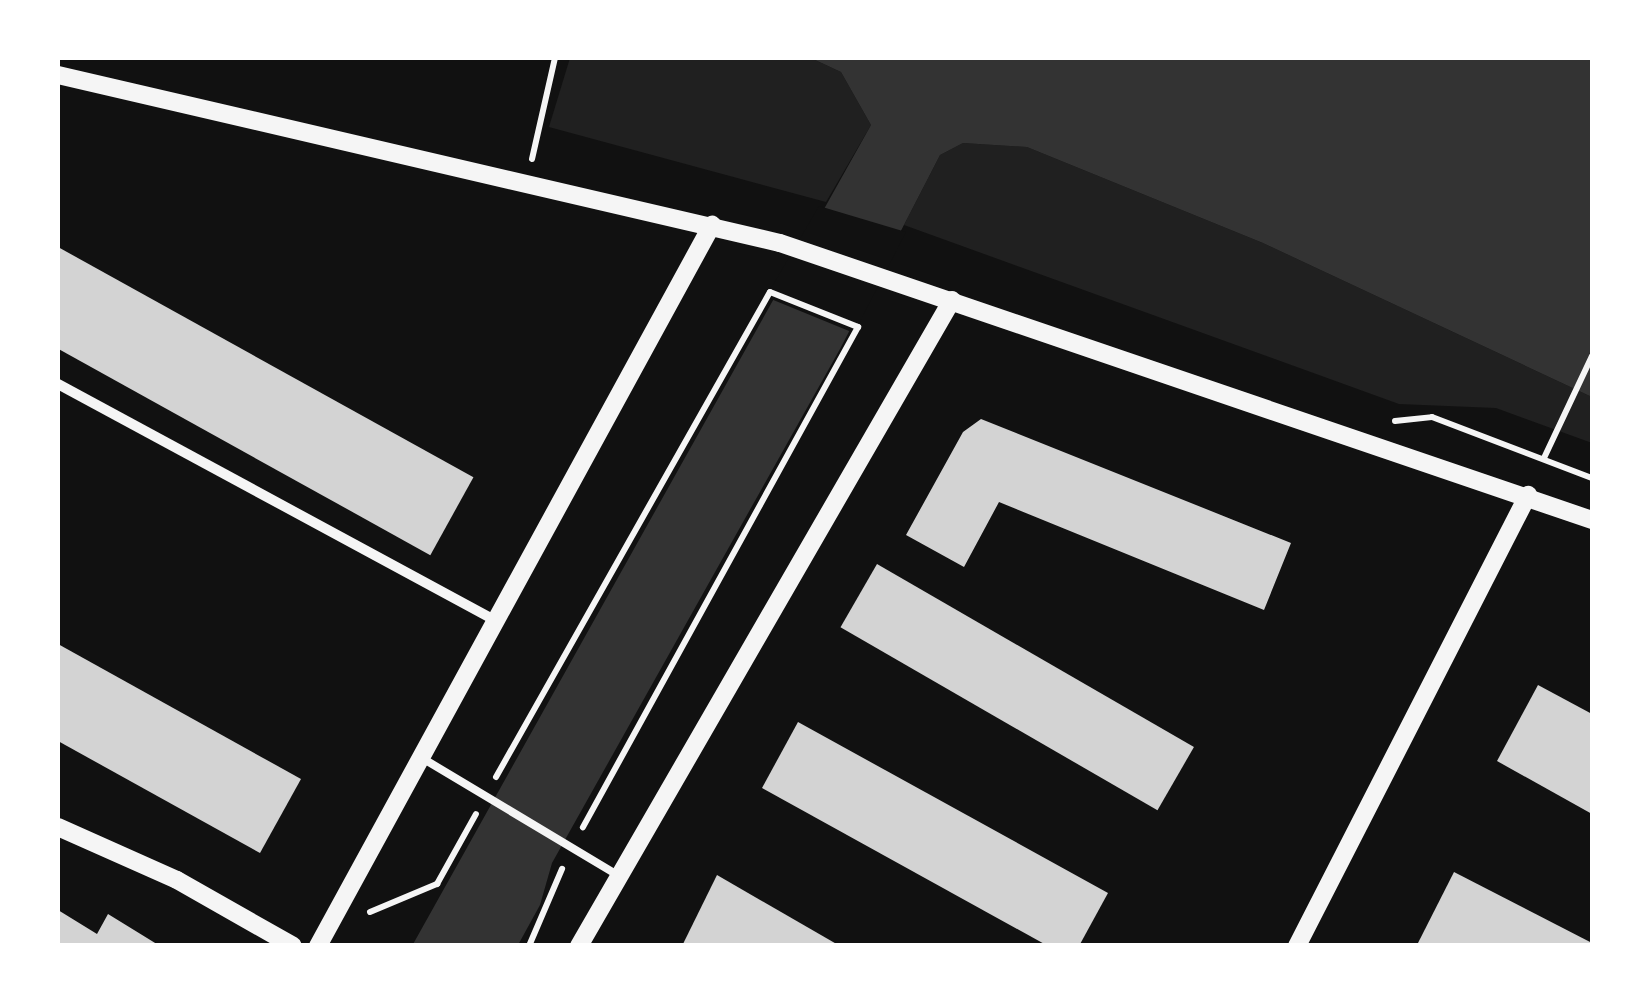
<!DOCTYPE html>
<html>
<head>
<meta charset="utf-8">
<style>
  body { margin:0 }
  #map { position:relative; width:1650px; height:1003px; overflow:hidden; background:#111; font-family:Merriweather,serif }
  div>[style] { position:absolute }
  .green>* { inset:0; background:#202020 }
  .water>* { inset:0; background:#333 }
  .pier>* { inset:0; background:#111 }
  .building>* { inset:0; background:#d3d3d3; transform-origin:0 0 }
  .path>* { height:6px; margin:-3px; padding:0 3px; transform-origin:3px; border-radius:3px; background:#f5f5f5 }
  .service>* { height:8px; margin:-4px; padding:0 4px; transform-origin:4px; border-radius:4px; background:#f5f5f5 }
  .minor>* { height:10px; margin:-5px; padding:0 5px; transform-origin:5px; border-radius:5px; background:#f5f5f5 }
  .tertiary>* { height:18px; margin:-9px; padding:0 9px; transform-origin:9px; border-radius:9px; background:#f5f5f5 }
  span { translate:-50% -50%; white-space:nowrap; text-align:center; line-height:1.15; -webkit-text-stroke:8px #fff; paint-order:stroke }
  .frame { position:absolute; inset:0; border:60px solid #fff; pointer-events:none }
</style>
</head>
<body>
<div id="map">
  <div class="green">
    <div style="clip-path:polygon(570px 58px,811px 58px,841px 72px,871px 125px,826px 202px,549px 127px)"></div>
    <div style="clip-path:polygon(963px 143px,1027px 147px,1263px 243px,1592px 397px,1592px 443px,1496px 408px,1399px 404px,904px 225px,940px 155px)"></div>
  </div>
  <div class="water">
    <div style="clip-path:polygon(811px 58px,1592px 58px,1592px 397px,1263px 243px,1027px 147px,963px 143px,940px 155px,840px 349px,552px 863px,540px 905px,518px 945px,412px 946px,871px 125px,841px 72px)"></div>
  </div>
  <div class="pier">
    <div style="clip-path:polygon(819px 206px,906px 232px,854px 333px,766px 297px)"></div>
  </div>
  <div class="building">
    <div style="left:58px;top:247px;width:475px;height:89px;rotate:29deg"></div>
    <div style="clip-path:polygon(981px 419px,1291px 543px,1264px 610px,999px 502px,964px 567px,906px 535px,963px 432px)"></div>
    <div style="left:877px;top:564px;width:366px;height:73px;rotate:30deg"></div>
    <div style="clip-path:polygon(58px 644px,301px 779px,260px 853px,58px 741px)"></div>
    <div style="clip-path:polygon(1538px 685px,1592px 714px,1592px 814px,1497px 761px)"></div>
    <div style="clip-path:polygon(798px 722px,1108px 893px,1079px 946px,1048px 946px,762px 788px)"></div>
    <div style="clip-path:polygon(1454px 872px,1592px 943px,1592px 946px,1418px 943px)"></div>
    <div style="clip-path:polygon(717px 875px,840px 946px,682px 946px)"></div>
    <div style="clip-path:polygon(58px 910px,97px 934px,108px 914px,160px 946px,58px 946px)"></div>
  </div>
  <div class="path">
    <div style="left:532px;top:159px;width:104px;rotate:-77.2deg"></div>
    <div style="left:1395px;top:421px;width:37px;rotate:-6deg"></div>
    <div style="left:1432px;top:417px;width:171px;rotate:20.9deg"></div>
    <div style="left:1544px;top:458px;width:113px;rotate:-64.8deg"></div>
    <div style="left:496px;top:777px;width:557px;rotate:-60.54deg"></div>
    <div style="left:770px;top:292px;width:95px;rotate:21.7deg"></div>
    <div style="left:858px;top:327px;width:571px;rotate:118.81deg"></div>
    <div style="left:370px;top:912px;width:73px;rotate:-22.7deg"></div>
    <div style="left:437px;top:884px;width:80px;rotate:-60.9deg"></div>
    <div style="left:529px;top:946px;width:84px;rotate:-66.8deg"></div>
  </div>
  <div class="service">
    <div style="left:422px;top:758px;width:230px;rotate:30.9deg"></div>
  </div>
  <div class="minor">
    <div style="left:58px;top:384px;width:498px;rotate:28.4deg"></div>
  </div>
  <div class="tertiary">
    <div style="left:58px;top:75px;width:741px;rotate:13.1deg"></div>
    <div style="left:780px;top:243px;width:858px;rotate:18.84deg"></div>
    <div style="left:58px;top:827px;width:130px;rotate:24deg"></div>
    <div style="left:177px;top:880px;width:133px;rotate:29.6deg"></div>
    <div style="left:318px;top:946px;width:822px;rotate:-61.35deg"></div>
    <div style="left:579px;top:946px;width:746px;rotate:-60deg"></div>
    <div style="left:1297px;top:946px;width:507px;rotate:-62.88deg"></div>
  </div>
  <div class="frame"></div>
</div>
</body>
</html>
